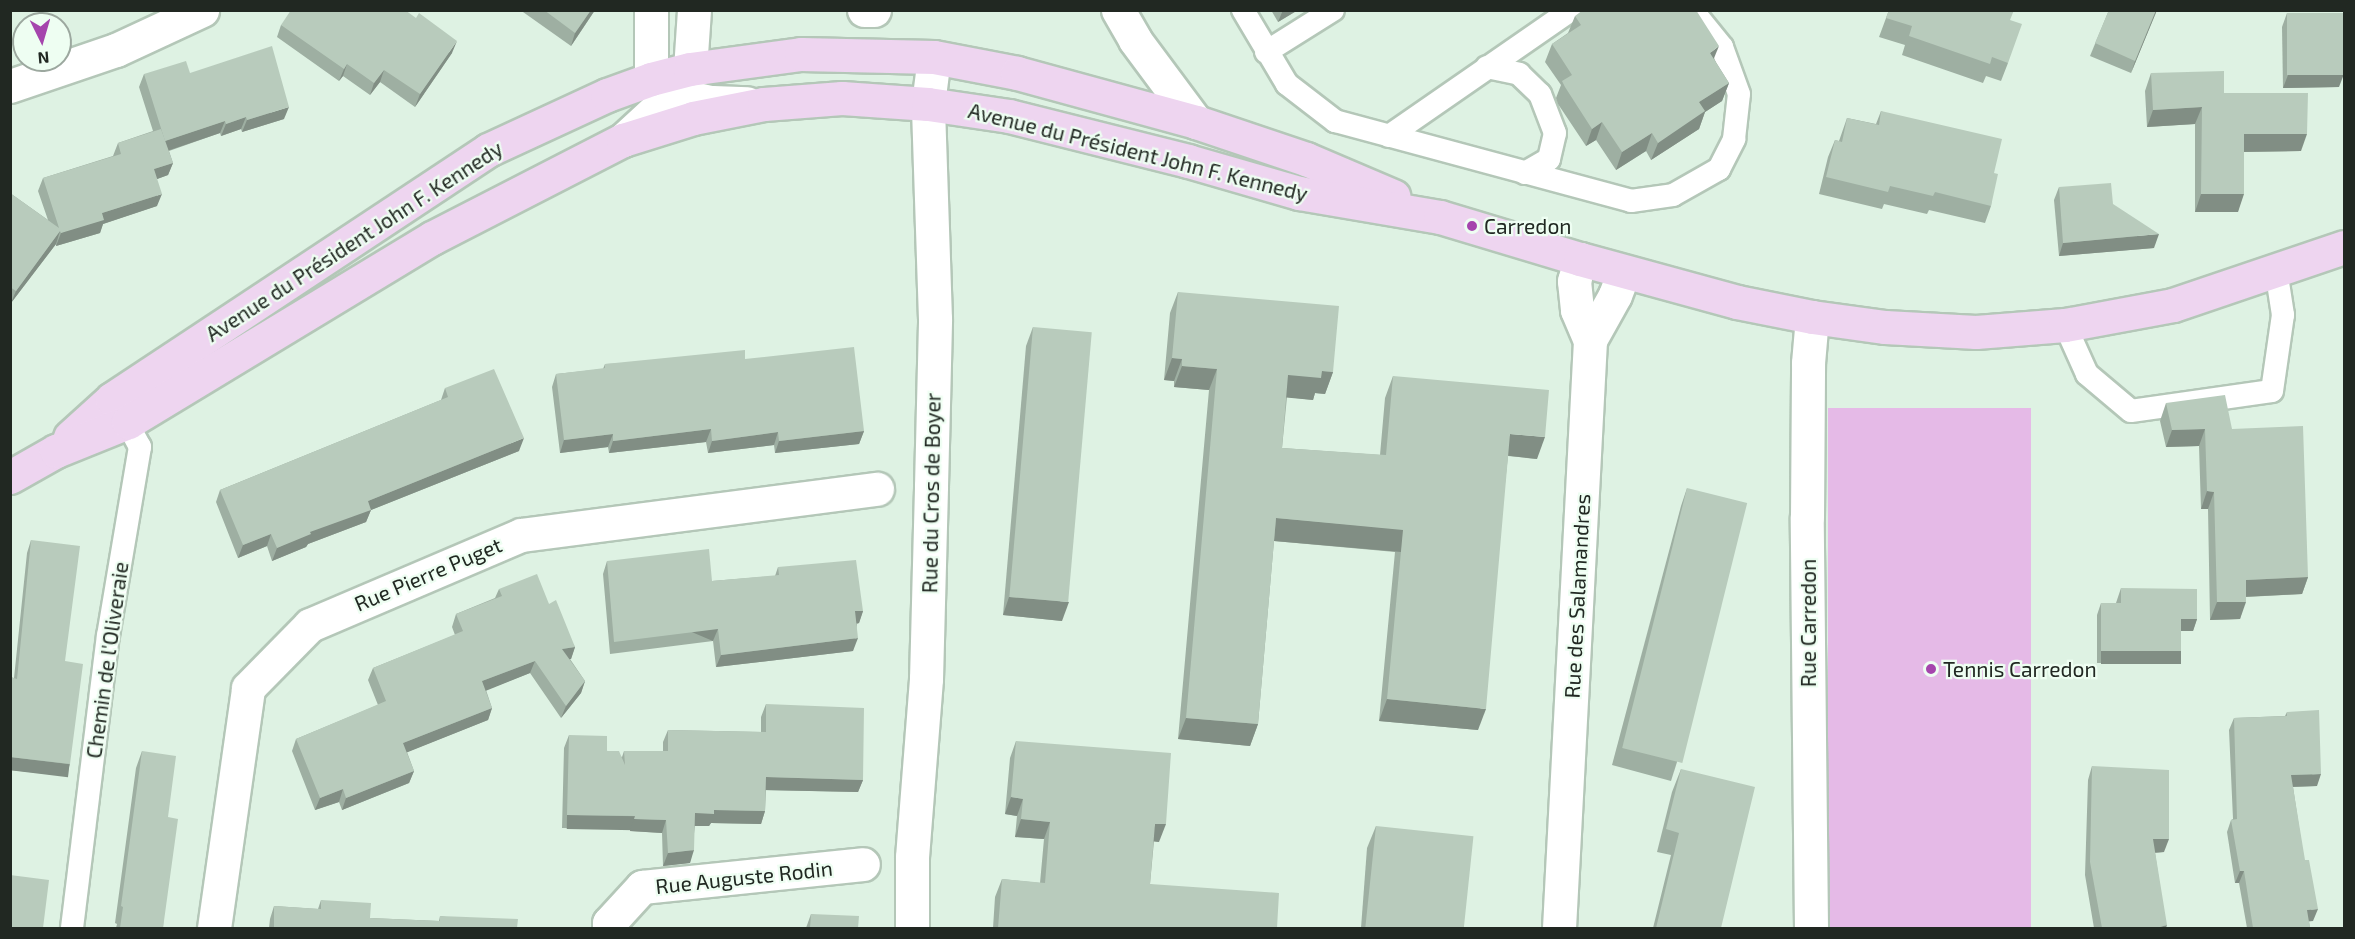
<!DOCTYPE html>
<html>
<head>
<meta charset="utf-8">
<style>
  body { margin:0 }
  #map { position:relative; width:2355px; height:939px; overflow:hidden; background:#def2e3; font-family:"Exo 2",sans-serif }
  div>[style] { position:absolute }
  .green>* { inset:0; background:#e5bae7; transform-origin:0 0 }
  .roads { filter:drop-shadow(2px 0 #b4c7b8) drop-shadow(-2px 0 #b4c7b8) drop-shadow(0 2px #b4c7b8) drop-shadow(0 -2px #b4c7b8) }
  .service>* { height:22px; margin:-11px; padding:0 11px; transform-origin:11px; border-radius:11px; background:#fff }
  .minor>* { height:33px; margin:-16.5px; padding:0 16.5px; transform-origin:16.5px; border-radius:16.5px; background:#fff }
  .tertiary>* { height:33px; margin:-16.5px; padding:0 16.5px; transform-origin:16.5px; border-radius:16.5px; background:#fff }
  .secondary>* { height:33px; margin:-16.5px; padding:0 16.5px; transform-origin:16.5px; border-radius:16.5px; background:#eed5f0 }
  .wall>* { inset:0; background:#9eafa2 }
  .shaded-wall>* { inset:0; background:#818e84; transform-origin:0 0 }
  .building>* { inset:0; background:#b8cbbc; transform-origin:0 0 }
  .dots>* { width:16px; height:16px; translate:-50% -50%; box-sizing:border-box; border:3px solid #eefef2; border-radius:50% }
  span { translate:-50% -50%; white-space:nowrap; text-align:center; line-height:1.15; -webkit-text-stroke:4.5px #eefef2; paint-order:stroke }
  .street-label { font-size:21px; color:#212822 }
  .poi-label { font-size:21px; color:#212822 }
  .left { translate:0 -50%; text-align:left }
  .frame { position:absolute; inset:0; border:12px solid #212822; pointer-events:none }
  .north { position:absolute; left:12px; top:12px; width:60px; height:60px; box-sizing:border-box; background:#eefef2; border:2px solid #9ca89f; border-radius:50%; rotate:175deg; font-size:16px; font-weight:700; line-height:24px; text-align:center; color:#212822 }
  .north::after { content:''; display:block; margin:auto; width:21px; height:27px; background:#a545ad; clip-path:polygon(50% 0,100% 100%,50% 72%,0 100%) }
</style>
</head>
<body>
<div id="map">
  <div class="green">
    <div style="left:2031px;top:408px;width:520px;height:203px;rotate:90deg"></div>
  </div>
  <div class="roads">
    <div class="service">
      <div style="left:1243px;top:10px;width:86px;rotate:59.3deg"></div>
      <div style="left:1287px;top:84px;width:61px;rotate:37.6deg"></div>
      <div style="left:1335px;top:121px;width:307px;rotate:15.1deg"></div>
      <div style="left:1631px;top:201px;width:42px;rotate:-8.1deg"></div>
      <div style="left:1673px;top:195px;width:53px;rotate:-29.5deg"></div>
      <div style="left:1719px;top:169px;width:34px;rotate:-63deg"></div>
      <div style="left:1734px;top:139px;width:45px;rotate:-83.7deg"></div>
      <div style="left:1739px;top:94px;width:50px;rotate:-109.9deg"></div>
      <div style="left:1722px;top:47px;width:48px;rotate:-129deg"></div>
      <div style="left:1266px;top:52px;width:79px;rotate:-32.1deg"></div>
      <div style="left:1487px;top:67px;width:33px;rotate:12deg"></div>
      <div style="left:1519px;top:74px;width:29px;rotate:44deg"></div>
      <div style="left:1540px;top:94px;width:42px;rotate:69deg"></div>
      <div style="left:1555px;top:133px;width:27px;rotate:103deg"></div>
      <div style="left:1549px;top:159px;width:28px;rotate:150deg"></div>
      <div style="left:1389px;top:136px;width:221px;rotate:-34.7deg"></div>
      <div style="left:2065px;top:325px;width:54px;rotate:65.8deg"></div>
      <div style="left:2087px;top:374px;width:57px;rotate:40.1deg"></div>
      <div style="left:2131px;top:411px;width:142px;rotate:-8.1deg"></div>
      <div style="left:2272px;top:391px;width:77px;rotate:-81.8deg"></div>
      <div style="left:2283px;top:315px;width:46px;rotate:-98.8deg"></div>
      <div style="left:72px;top:928px;width:294px;rotate:-83deg"></div>
      <div style="left:108px;top:636px;width:192px;rotate:-80.4deg"></div>
      <div style="left:140px;top:447px;width:42px;rotate:-118.4deg"></div>
    </div>
    <div class="minor">
      <div style="left:651px;top:10px;width:69px;rotate:90deg"></div>
      <div style="left:651px;top:79px;width:27px;rotate:34deg"></div>
      <div style="left:673px;top:94px;width:40px;rotate:12deg"></div>
      <div style="left:712px;top:102px;width:35px;rotate:2deg"></div>
      <div style="left:864px;top:10px;width:10px"></div>
      <div style="left:1118px;top:10px;width:34px;rotate:60deg"></div>
      <div style="left:1135px;top:40px;width:102px;rotate:53.4deg"></div>
      <div style="left:10px;top:86px;width:112px;rotate:-18.8deg"></div>
      <div style="left:116px;top:50px;width:95px;rotate:-24.9deg"></div>
      <div style="left:623px;top:140px;width:68px;rotate:-42.6deg"></div>
      <div style="left:673px;top:94px;width:30px;rotate:-56deg"></div>
      <div style="left:690px;top:69px;width:59px;rotate:-86.1deg"></div>
      <div style="left:1580px;top:259px;width:23px;rotate:105deg"></div>
      <div style="left:1574px;top:281px;width:29px;rotate:84deg"></div>
      <div style="left:1577px;top:310px;width:33px;rotate:67deg"></div>
      <div style="left:214px;top:928px;width:242px;rotate:-81.9deg"></div>
      <div style="left:248px;top:688px;width:88px;rotate:-45.5deg"></div>
      <div style="left:310px;top:625px;width:229px;rotate:-23.1deg"></div>
      <div style="left:521px;top:535px;width:359px;rotate:-7.4deg"></div>
      <div style="left:609px;top:928px;width:5px;rotate:-90deg"></div>
      <div style="left:609px;top:923px;width:49px;rotate:-47.5deg"></div>
      <div style="left:642px;top:887px;width:222px;rotate:-5.9deg"></div>
      <div style="left:1559px;top:928px;width:589px;rotate:-86.98deg"></div>
      <div style="left:1590px;top:340px;width:51px;rotate:-60.9deg"></div>
      <div style="left:1615px;top:295px;width:25px;rotate:-69deg"></div>
      <div style="left:1811px;top:928px;width:411px;rotate:-90.6deg"></div>
      <div style="left:1807px;top:517px;width:154px;rotate:-89.6deg"></div>
      <div style="left:1808px;top:363px;width:46px;rotate:-85deg"></div>
    </div>
    <div class="tertiary">
      <div style="left:912px;top:928px;width:71px;rotate:-90deg"></div>
      <div style="left:912px;top:857px;width:179px;rotate:-85.5deg"></div>
      <div style="left:926px;top:679px;width:193px;rotate:-88.5deg"></div>
      <div style="left:931px;top:486px;width:167px;rotate:-88.6deg"></div>
      <div style="left:935px;top:319px;width:215px;rotate:-91.9deg"></div>
      <div style="left:928px;top:104px;width:47px;rotate:-82.7deg"></div>
    </div>
    <div class="secondary">
      <div style="left:70px;top:437px;width:57px;rotate:-42.1deg"></div>
      <div style="left:112px;top:399px;width:451px;rotate:-33.5deg"></div>
      <div style="left:488px;top:150px;width:131px;rotate:-24.8deg"></div>
      <div style="left:607px;top:95px;width:47px;rotate:-20deg"></div>
      <div style="left:651px;top:79px;width:40px;rotate:-14.4deg"></div>
      <div style="left:690px;top:69px;width:112px;rotate:-7.7deg"></div>
      <div style="left:801px;top:54px;width:133px;rotate:1.3deg"></div>
      <div style="left:934px;top:57px;width:85px;rotate:10.9deg"></div>
      <div style="left:1017px;top:73px;width:186px;rotate:15.3deg"></div>
      <div style="left:1196px;top:122px;width:116px;rotate:18.6deg"></div>
      <div style="left:1306px;top:159px;width:95px;rotate:23deg"></div>
      <div style="left:10px;top:477px;width:53px;rotate:-29.5deg"></div>
      <div style="left:56px;top:451px;width:78px;rotate:-21.9deg"></div>
      <div style="left:128px;top:422px;width:355px;rotate:-31.2deg"></div>
      <div style="left:432px;top:238px;width:215px;rotate:-27.2deg"></div>
      <div style="left:623px;top:140px;width:73px;rotate:-17.4deg"></div>
      <div style="left:693px;top:118px;width:72px;rotate:-11.2deg"></div>
      <div style="left:764px;top:104px;width:78px;rotate:-4.4deg"></div>
      <div style="left:842px;top:98px;width:86px;rotate:4deg"></div>
      <div style="left:928px;top:104px;width:82px;rotate:8.4deg"></div>
      <div style="left:1009px;top:116px;width:185px;rotate:14.1deg"></div>
      <div style="left:1188px;top:161px;width:116px;rotate:16.1deg"></div>
      <div style="left:1299px;top:193px;width:143px;rotate:9.7deg"></div>
      <div style="left:1440px;top:217px;width:146px;rotate:16.7deg"></div>
      <div style="left:1580px;top:259px;width:163px;rotate:15.3deg"></div>
      <div style="left:1737px;top:302px;width:76px;rotate:11.3deg"></div>
      <div style="left:1812px;top:317px;width:74px;rotate:7.8deg"></div>
      <div style="left:1885px;top:327px;width:91px;rotate:3.1deg"></div>
      <div style="left:1976px;top:332px;width:89px;rotate:-4.5deg"></div>
      <div style="left:2065px;top:325px;width:110px;rotate:-10.5deg"></div>
      <div style="left:2173px;top:305px;width:181px;rotate:-18.7deg"></div>
    </div>
  </div>
  <div class="wall">
    <div style="clip-path:polygon(524px 10px,595px 10px,571px 46px,523px 12px)"></div>
    <div style="clip-path:polygon(1271px 10px,1298px 10px,1278px 22px)"></div>
    <div style="clip-path:polygon(1889px 10px,2010px 20px,2008px 63px,2001px 81px,1986px 76px,1983px 83px,1902px 55px,1905px 45px,1879px 37px)"></div>
    <div style="clip-path:polygon(2109px 10px,2157px 10px,2131px 73px,2090px 56px)"></div>
    <div style="clip-path:polygon(2287px 13px,2339px 87px,2283px 88px,2282px 27px)"></div>
    <div style="clip-path:polygon(1575px 16px,1714px 59px,1729px 83px,1722px 101px,1705px 112px,1699px 129px,1651px 160px,1646px 151px,1616px 170px,1596px 140px,1586px 146px,1558px 104px,1556px 98px,1561px 85px,1545px 62px,1552px 44px,1568px 33px)"></div>
    <div style="clip-path:polygon(281px 25px,452px 53px,415px 107px,380px 82px,370px 95px,343px 76px,339px 81px,277px 37px)"></div>
    <div style="clip-path:polygon(190px 73px,284px 119px,242px 132px,241px 129px,221px 136px,220px 133px,169px 151px,173px 163px,168px 175px,157px 179px,157px 206px,103px 224px,100px 233px,56px 246px,56px 244px,11px 303px,10px 303px,10px 193px,48px 220px,38px 191px,43px 178px,113px 156px,118px 143px,153px 131px,139px 87px,144px 74px)"></div>
    <div style="clip-path:polygon(2151px 73px,2224px 93px,2301px 151px,2244px 152px,2238px 212px,2195px 212px,2195px 124px,2147px 127px,2145px 91px)"></div>
    <div style="clip-path:polygon(1881px 111px,1994px 173px,1991px 206px,1985px 223px,1929px 210px,1927px 214px,1884px 204px,1882px 209px,1819px 194px,1828px 157px,1835px 140px,1839px 141px,1847px 118px,1876px 124px)"></div>
    <div style="clip-path:polygon(2059px 187px,2154px 248px,2059px 256px,2054px 200px)"></div>
    <div style="clip-path:polygon(1178px 292px,1333px 372px,1325px 394px,1315px 393px,1313px 400px,1287px 397px,1282px 448px,1380px 455px,1385px 398px,1393px 376px,1537px 459px,1508px 456px,1478px 730px,1379px 721px,1395px 552px,1274px 541px,1258px 724px,1250px 746px,1178px 739px,1209px 390px,1174px 387px,1174px 381px,1164px 380px,1170px 313px)"></div>
    <div style="clip-path:polygon(1033px 327px,1062px 621px,1003px 615px,1026px 346px)"></div>
    <div style="clip-path:polygon(745px 359px,864px 431px,859px 444px,775px 453px,774px 445px,708px 453px,706px 442px,609px 453px,608px 447px,560px 453px,552px 387px,556px 374px,603px 369px,605px 364px)"></div>
    <div style="clip-path:polygon(445px 388px,519px 451px,371px 510px,366px 522px,308px 544px,306px 547px,272px 561px,267px 546px,238px 558px,216px 502px,220px 490px,441px 400px)"></div>
    <div style="clip-path:polygon(2166px 403px,2232px 429px,2308px 577px,2302px 594px,2246px 597px,2240px 619px,2210px 620px,2208px 509px,2201px 509px,2199px 446px,2166px 447px,2160px 421px)"></div>
    <div style="clip-path:polygon(1687px 488px,1677px 762px,1671px 781px,1612px 765px,1681px 506px)"></div>
    <div style="clip-path:polygon(31px 540px,65px 661px,70px 764px,66px 776px,10px 770px,10px 677px,14px 678px,27px 553px)"></div>
    <div style="clip-path:polygon(607px 561px,712px 581px,775px 576px,778px 567px,863px 611px,859px 623px,857px 624px,853px 651px,716px 667px,713px 641px,610px 654px,603px 574px)"></div>
    <div style="clip-path:polygon(2121px 588px,2197px 619px,2193px 631px,2181px 631px,2181px 651px,2177px 663px,2097px 663px,2097px 615px,2101px 603px,2116px 603px)"></div>
    <div style="clip-path:polygon(499px 589px,549px 604px,575px 647px,571px 659px,570px 659px,585px 681px,581px 693px,561px 718px,530px 673px,486px 690px,492px 708px,488px 720px,407px 752px,414px 771px,409px 783px,342px 810px,339px 802px,315px 810px,292px 751px,296px 739px,378px 705px,368px 680px,373px 668px,455px 635px,452px 627px,456px 614px,495px 598px)"></div>
    <div style="clip-path:polygon(766px 704px,863px 780px,858px 792px,766px 790px,765px 811px,761px 824px,711px 823px,709px 826px,695px 826px,690px 863px,663px 866px,662px 833px,630px 831px,630px 829px,562px 828px,564px 748px,569px 735px,622px 757px,624px 751px,663px 751px,663px 742px,668px 730px,761px 732px,761px 717px)"></div>
    <div style="clip-path:polygon(2287px 712px,2317px 786px,2293px 787px,2313px 921px,2309px 921px,2310px 928px,2247px 928px,2239px 883px,2235px 883px,2227px 832px,2231px 820px,2233px 819px,2229px 730px,2234px 718px,2285px 716px)"></div>
    <div style="clip-path:polygon(1016px 741px,1159px 842px,1154px 841px,1150px 884px,1277px 928px,993px 928px,995px 897px,1002px 879px,1040px 883px,1044px 839px,1015px 837px,1017px 816px,1005px 814px,1010px 758px)"></div>
    <div style="clip-path:polygon(142px 751px,168px 817px,163px 928px,116px 928px,117px 924px,115px 923px,136px 768px)"></div>
    <div style="clip-path:polygon(2092px 766px,2164px 852px,2155px 853px,2166px 928px,2094px 928px,2085px 875px,2088px 780px)"></div>
    <div style="clip-path:polygon(1681px 769px,1721px 928px,1653px 928px,1671px 855px,1657px 852px,1672px 792px)"></div>
    <div style="clip-path:polygon(1376px 826px,1465px 928px,1361px 928px,1367px 848px)"></div>
    <div style="clip-path:polygon(321px 900px,370px 918px,439px 921px,440px 916px,517px 928px,269px 928px,270px 919px,274px 906px,318px 909px)"></div>
    <div style="clip-path:polygon(811px 914px,858px 928px,806px 928px)"></div>
  </div>
  <div class="shaded-wall">
    <div style="clip-path:polygon(591px 10px,595px 10px,571px 46px,575px 33px)"></div>
    <div style="clip-path:polygon(1283px 10px,1298px 10px,1278px 22px)"></div>
    <div style="clip-path:polygon(2156px 10px,2157px 10px,2131px 73px,2135px 61px)"></div>
    <div style="clip-path:polygon(457px 41px,452px 53px,415px 107px,420px 94px)"></div>
    <div style="clip-path:polygon(1719px 46px,1712px 63px,1710px 53px)"></div>
    <div style="clip-path:polygon(347px 64px,343px 76px,339px 81px,344px 69px)"></div>
    <div style="clip-path:polygon(384px 70px,380px 82px,370px 95px,374px 83px)"></div>
    <div style="clip-path:polygon(2344px 74px,2339px 87px,2283px 88px,2288px 75px)"></div>
    <div style="clip-path:polygon(1729px 83px,1722px 101px,1705px 112px,1699px 129px,1651px 160px,1658px 143px,1699px 102px)"></div>
    <div style="clip-path:polygon(289px 107px,284px 119px,242px 132px,247px 120px)"></div>
    <div style="clip-path:polygon(2202px 107px,2195px 124px,2147px 127px,2153px 110px)"></div>
    <div style="clip-path:polygon(246px 117px,241px 129px,221px 136px,226px 124px)"></div>
    <div style="clip-path:polygon(225px 121px,220px 133px,161px 153px,165px 141px)"></div>
    <div style="clip-path:polygon(1602px 122px,1596px 140px,1586px 146px,1592px 129px)"></div>
    <div style="clip-path:polygon(1652px 133px,1646px 151px,1616px 170px,1622px 152px)"></div>
    <div style="clip-path:polygon(2244px 134px,2307px 134px,2301px 151px,2238px 152px)"></div>
    <div style="clip-path:polygon(173px 163px,168px 175px,149px 182px,154px 169px)"></div>
    <div style="clip-path:polygon(162px 194px,157px 206px,103px 224px,100px 233px,56px 246px,61px 233px,102px 213px)"></div>
    <div style="clip-path:polygon(2201px 194px,2244px 194px,2238px 212px,2195px 212px)"></div>
    <div style="clip-path:polygon(60px 231px,56px 244px,11px 303px,16px 291px)"></div>
    <div style="clip-path:polygon(2159px 234px,2154px 248px,2059px 256px,2063px 243px)"></div>
    <div style="clip-path:polygon(1172px 358px,1182px 359px,1174px 381px,1164px 380px)"></div>
    <div style="clip-path:polygon(1182px 366px,1217px 369px,1209px 390px,1174px 387px)"></div>
    <div style="clip-path:polygon(1322px 371px,1333px 372px,1325px 394px,1315px 393px,1313px 400px,1281px 397px,1288px 375px)"></div>
    <div style="clip-path:polygon(711px 429px,706px 442px,609px 453px,613px 441px)"></div>
    <div style="clip-path:polygon(2205px 429px,2199px 446px,2166px 447px,2172px 430px)"></div>
    <div style="clip-path:polygon(864px 431px,859px 444px,775px 453px,779px 441px)"></div>
    <div style="clip-path:polygon(778px 432px,774px 445px,708px 453px,712px 441px)"></div>
    <div style="clip-path:polygon(613px 434px,608px 447px,560px 453px,564px 440px)"></div>
    <div style="clip-path:polygon(1510px 434px,1545px 437px,1537px 459px,1502px 455px)"></div>
    <div style="clip-path:polygon(524px 438px,519px 451px,371px 510px,366px 522px,308px 544px,306px 547px,272px 561px,277px 548px,368px 501px)"></div>
    <div style="clip-path:polygon(2207px 491px,2214px 492px,2208px 509px,2201px 509px)"></div>
    <div style="left:1276px;top:518px;width:128px;height:23px;rotate:5deg"></div>
    <div style="clip-path:polygon(271px 534px,267px 546px,238px 558px,243px 545px)"></div>
    <div style="clip-path:polygon(2308px 577px,2302px 594px,2240px 597px,2246px 580px)"></div>
    <div style="clip-path:polygon(1009px 597px,1069px 602px,1062px 621px,1003px 615px)"></div>
    <div style="clip-path:polygon(2217px 602px,2246px 602px,2240px 619px,2210px 620px)"></div>
    <div style="clip-path:polygon(855px 611px,863px 611px,859px 623px,851px 624px)"></div>
    <div style="clip-path:polygon(2181px 619px,2197px 619px,2193px 631px,2177px 631px)"></div>
    <div style="left:718px;top:629px;width:13px;height:105px;rotate:113deg"></div>
    <div style="clip-path:polygon(858px 638px,853px 651px,716px 667px,721px 655px)"></div>
    <div style="clip-path:polygon(575px 647px,571px 659px,557px 661px,562px 649px)"></div>
    <div style="left:2101px;top:651px;width:80px;height:13px"></div>
    <div style="clip-path:polygon(535px 661px,530px 673px,478px 694px,482px 681px)"></div>
    <div style="clip-path:polygon(585px 681px,581px 693px,561px 718px,566px 706px)"></div>
    <div style="clip-path:polygon(1387px 699px,1486px 709px,1478px 730px,1379px 721px)"></div>
    <div style="clip-path:polygon(492px 708px,488px 720px,398px 756px,403px 743px)"></div>
    <div style="clip-path:polygon(1186px 718px,1258px 724px,1250px 746px,1178px 739px)"></div>
    <div style="left:10px;top:757px;width:60px;height:13px;rotate:7deg"></div>
    <div style="clip-path:polygon(414px 771px,409px 783px,342px 810px,346px 798px)"></div>
    <div style="clip-path:polygon(2321px 774px,2317px 786px,2287px 787px,2291px 775px)"></div>
    <div style="clip-path:polygon(766px 777px,863px 780px,858px 792px,761px 790px)"></div>
    <div style="clip-path:polygon(343px 789px,339px 802px,315px 810px,320px 798px)"></div>
    <div style="clip-path:polygon(1011px 797px,1023px 799px,1017px 816px,1005px 814px)"></div>
    <div style="clip-path:polygon(714px 810px,765px 811px,761px 824px,711px 823px,709px 826px,691px 826px,695px 813px)"></div>
    <div style="left:567px;top:815px;width:68px;height:14px;rotate:1deg"></div>
    <div style="clip-path:polygon(634px 819px,666px 820px,662px 833px,630px 831px)"></div>
    <div style="clip-path:polygon(1021px 819px,1050px 822px,1044px 839px,1015px 837px)"></div>
    <div style="clip-path:polygon(1155px 824px,1166px 824px,1159px 842px,1149px 841px)"></div>
    <div style="clip-path:polygon(2153px 839px,2169px 839px,2164px 852px,2148px 853px)"></div>
    <div style="clip-path:polygon(694px 850px,690px 863px,663px 866px,668px 853px)"></div>
    <div style="clip-path:polygon(2240px 871px,2244px 871px,2239px 883px,2235px 883px)"></div>
    <div style="clip-path:polygon(2318px 909px,2313px 921px,2303px 922px,2307px 910px)"></div>
    <div style="clip-path:polygon(2167px 925px,2166px 928px,2160px 928px,2160px 927px)"></div>
  </div>
  <div class="building">
    <div style="clip-path:polygon(291px 10px,405px 10px,416px 18px,419px 13px,457px 41px,420px 94px,384px 70px,374px 83px,347px 64px,344px 69px,281px 25px)"></div>
    <div style="clip-path:polygon(544px 10px,591px 10px,575px 33px)"></div>
    <div style="clip-path:polygon(1583px 10px,1696px 10px,1719px 46px,1710px 53px,1729px 83px,1699px 102px,1705px 111px,1658px 143px,1652px 133px,1622px 152px,1602px 122px,1592px 129px,1565px 87px,1562px 81px,1572px 75px,1552px 44px,1581px 25px,1575px 16px)"></div>
    <div style="clip-path:polygon(1889px 10px,2014px 10px,2010px 20px,2022px 24px,2008px 63px,1992px 57px,1990px 64px,1909px 36px,1912px 26px,1886px 18px)"></div>
    <div style="clip-path:polygon(2109px 10px,2156px 10px,2135px 61px,2095px 43px)"></div>
    <div style="left:2287px;top:13px;width:57px;height:62px"></div>
    <div style="clip-path:polygon(272px 46px,289px 107px,247px 120px,246px 117px,226px 124px,225px 121px,165px 141px,144px 74px,186px 61px,190px 73px)"></div>
    <div style="clip-path:polygon(2224px 71px,2224px 93px,2308px 93px,2307px 134px,2244px 134px,2244px 194px,2201px 194px,2202px 107px,2153px 110px,2151px 73px)"></div>
    <div style="clip-path:polygon(1881px 111px,2002px 139px,1994px 173px,1998px 174px,1991px 206px,1935px 192px,1933px 196px,1890px 186px,1888px 192px,1826px 177px,1835px 140px,1842px 142px,1847px 118px,1879px 125px)"></div>
    <div style="clip-path:polygon(161px 129px,173px 163px,154px 169px,162px 194px,102px 213px,104px 220px,61px 233px,60px 231px,16px 291px,10px 287px,10px 193px,59px 228px,43px 178px,121px 154px,118px 143px)"></div>
    <div style="clip-path:polygon(2111px 183px,2113px 204px,2159px 234px,2063px 243px,2059px 187px)"></div>
    <div style="clip-path:polygon(1178px 292px,1339px 306px,1333px 372px,1322px 371px,1321px 378px,1288px 375px,1282px 448px,1386px 455px,1393px 376px,1549px 390px,1545px 437px,1510px 434px,1486px 709px,1387px 699px,1403px 530px,1276px 518px,1258px 724px,1186px 718px,1217px 369px,1182px 366px,1182px 359px,1172px 358px)"></div>
    <div style="left:1033px;top:327px;width:59px;height:271px;rotate:5deg"></div>
    <div style="clip-path:polygon(854px 347px,864px 431px,779px 441px,778px 432px,712px 441px,711px 429px,613px 441px,613px 434px,564px 440px,556px 374px,605px 368px,605px 364px,745px 350px,745px 359px)"></div>
    <div style="clip-path:polygon(494px 369px,524px 438px,368px 501px,371px 510px,310px 532px,311px 534px,277px 548px,271px 534px,243px 545px,220px 490px,448px 397px,445px 388px)"></div>
    <div style="clip-path:polygon(2225px 395px,2232px 429px,2303px 426px,2308px 577px,2246px 580px,2246px 602px,2217px 602px,2214px 492px,2207px 491px,2205px 429px,2172px 430px,2166px 403px)"></div>
    <div style="left:1687px;top:488px;width:62px;height:268px;rotate:14deg"></div>
    <div style="clip-path:polygon(31px 540px,80px 546px,65px 661px,83px 664px,70px 764px,10px 757px,10px 677px,17px 679px)"></div>
    <div style="clip-path:polygon(709px 549px,712px 581px,779px 575px,778px 567px,856px 560px,863px 611px,855px 611px,858px 638px,721px 655px,718px 629px,614px 642px,607px 561px)"></div>
    <div style="clip-path:polygon(537px 574px,549px 604px,556px 600px,575px 647px,562px 649px,585px 681px,566px 706px,535px 661px,482px 681px,492px 708px,403px 743px,414px 771px,346px 798px,343px 789px,320px 798px,296px 739px,386px 701px,373px 668px,463px 631px,456px 614px,502px 596px,499px 589px)"></div>
    <div style="clip-path:polygon(2121px 588px,2197px 589px,2197px 619px,2181px 619px,2181px 651px,2101px 651px,2101px 603px,2121px 603px)"></div>
    <div style="clip-path:polygon(766px 704px,864px 708px,863px 780px,766px 777px,765px 811px,714px 810px,714px 814px,695px 813px,694px 850px,668px 853px,666px 820px,634px 819px,635px 816px,567px 815px,569px 735px,607px 736px,607px 751px,619px 751px,625px 765px,624px 751px,668px 751px,668px 730px,766px 732px)"></div>
    <div style="clip-path:polygon(2319px 710px,2321px 774px,2291px 775px,2305px 860px,2309px 860px,2318px 909px,2307px 910px,2310px 928px,2253px 928px,2244px 871px,2240px 871px,2231px 820px,2237px 819px,2234px 718px,2287px 716px,2287px 712px)"></div>
    <div style="clip-path:polygon(1016px 741px,1171px 753px,1166px 824px,1155px 824px,1150px 884px,1279px 893px,1277px 928px,998px 928px,1002px 879px,1045px 883px,1050px 822px,1021px 819px,1023px 799px,1011px 797px)"></div>
    <div style="clip-path:polygon(142px 751px,176px 756px,168px 817px,178px 819px,163px 928px,120px 928px,123px 907px,121px 906px)"></div>
    <div style="clip-path:polygon(2092px 766px,2169px 770px,2169px 839px,2153px 839px,2167px 925px,2160px 927px,2161px 928px,2102px 928px,2090px 862px)"></div>
    <div style="clip-path:polygon(1681px 769px,1755px 787px,1721px 928px,1656px 928px,1679px 833px,1666px 829px)"></div>
    <div style="left:1376px;top:826px;width:98px;height:102px;rotate:6deg"></div>
    <div style="clip-path:polygon(10px 875px,49px 880px,43px 928px,10px 928px)"></div>
    <div style="clip-path:polygon(321px 900px,371px 903px,370px 918px,440px 921px,440px 916px,518px 919px,517px 928px,274px 928px,274px 906px,321px 909px)"></div>
    <div style="clip-path:polygon(811px 914px,859px 916px,858px 928px,810px 928px)"></div>
  </div>
  <div class="dots">
    <div style="left:1472px;top:226px;background:#a545ad"></div>
    <div style="left:1931px;top:669px;background:#a545ad"></div>
  </div>
  <div class="street-label">
    <span style="left:1138px;top:152px;rotate:14deg">Avenue du Président John F. Kennedy</span>
    <span style="left:354px;top:241px;rotate:-33deg">Avenue du Président John F. Kennedy</span>
    <span style="left:931px;top:493px;rotate:-89deg">Rue du Cros de Boyer</span>
    <span style="left:428px;top:574px;rotate:-23deg">Rue Pierre Puget</span>
    <span style="left:1577px;top:596px;rotate:-87deg">Rue des Salamandres</span>
    <span style="left:1808px;top:623px;rotate:-90deg">Rue Carredon</span>
    <span style="left:107px;top:660px;rotate:-82deg">Chemin de l'Oliveraie</span>
    <span style="left:744px;top:877px;rotate:-6deg">Rue Auguste Rodin</span>
  </div>
  <div class="poi-label">
    <span class="left" style="left:1484px;top:226px">Carredon</span>
    <span class="left" style="left:1943px;top:669px">Tennis Carredon</span>
  </div>
  <div class="frame"></div>
  <div class="north">N</div>
</div>
</body>
</html>
